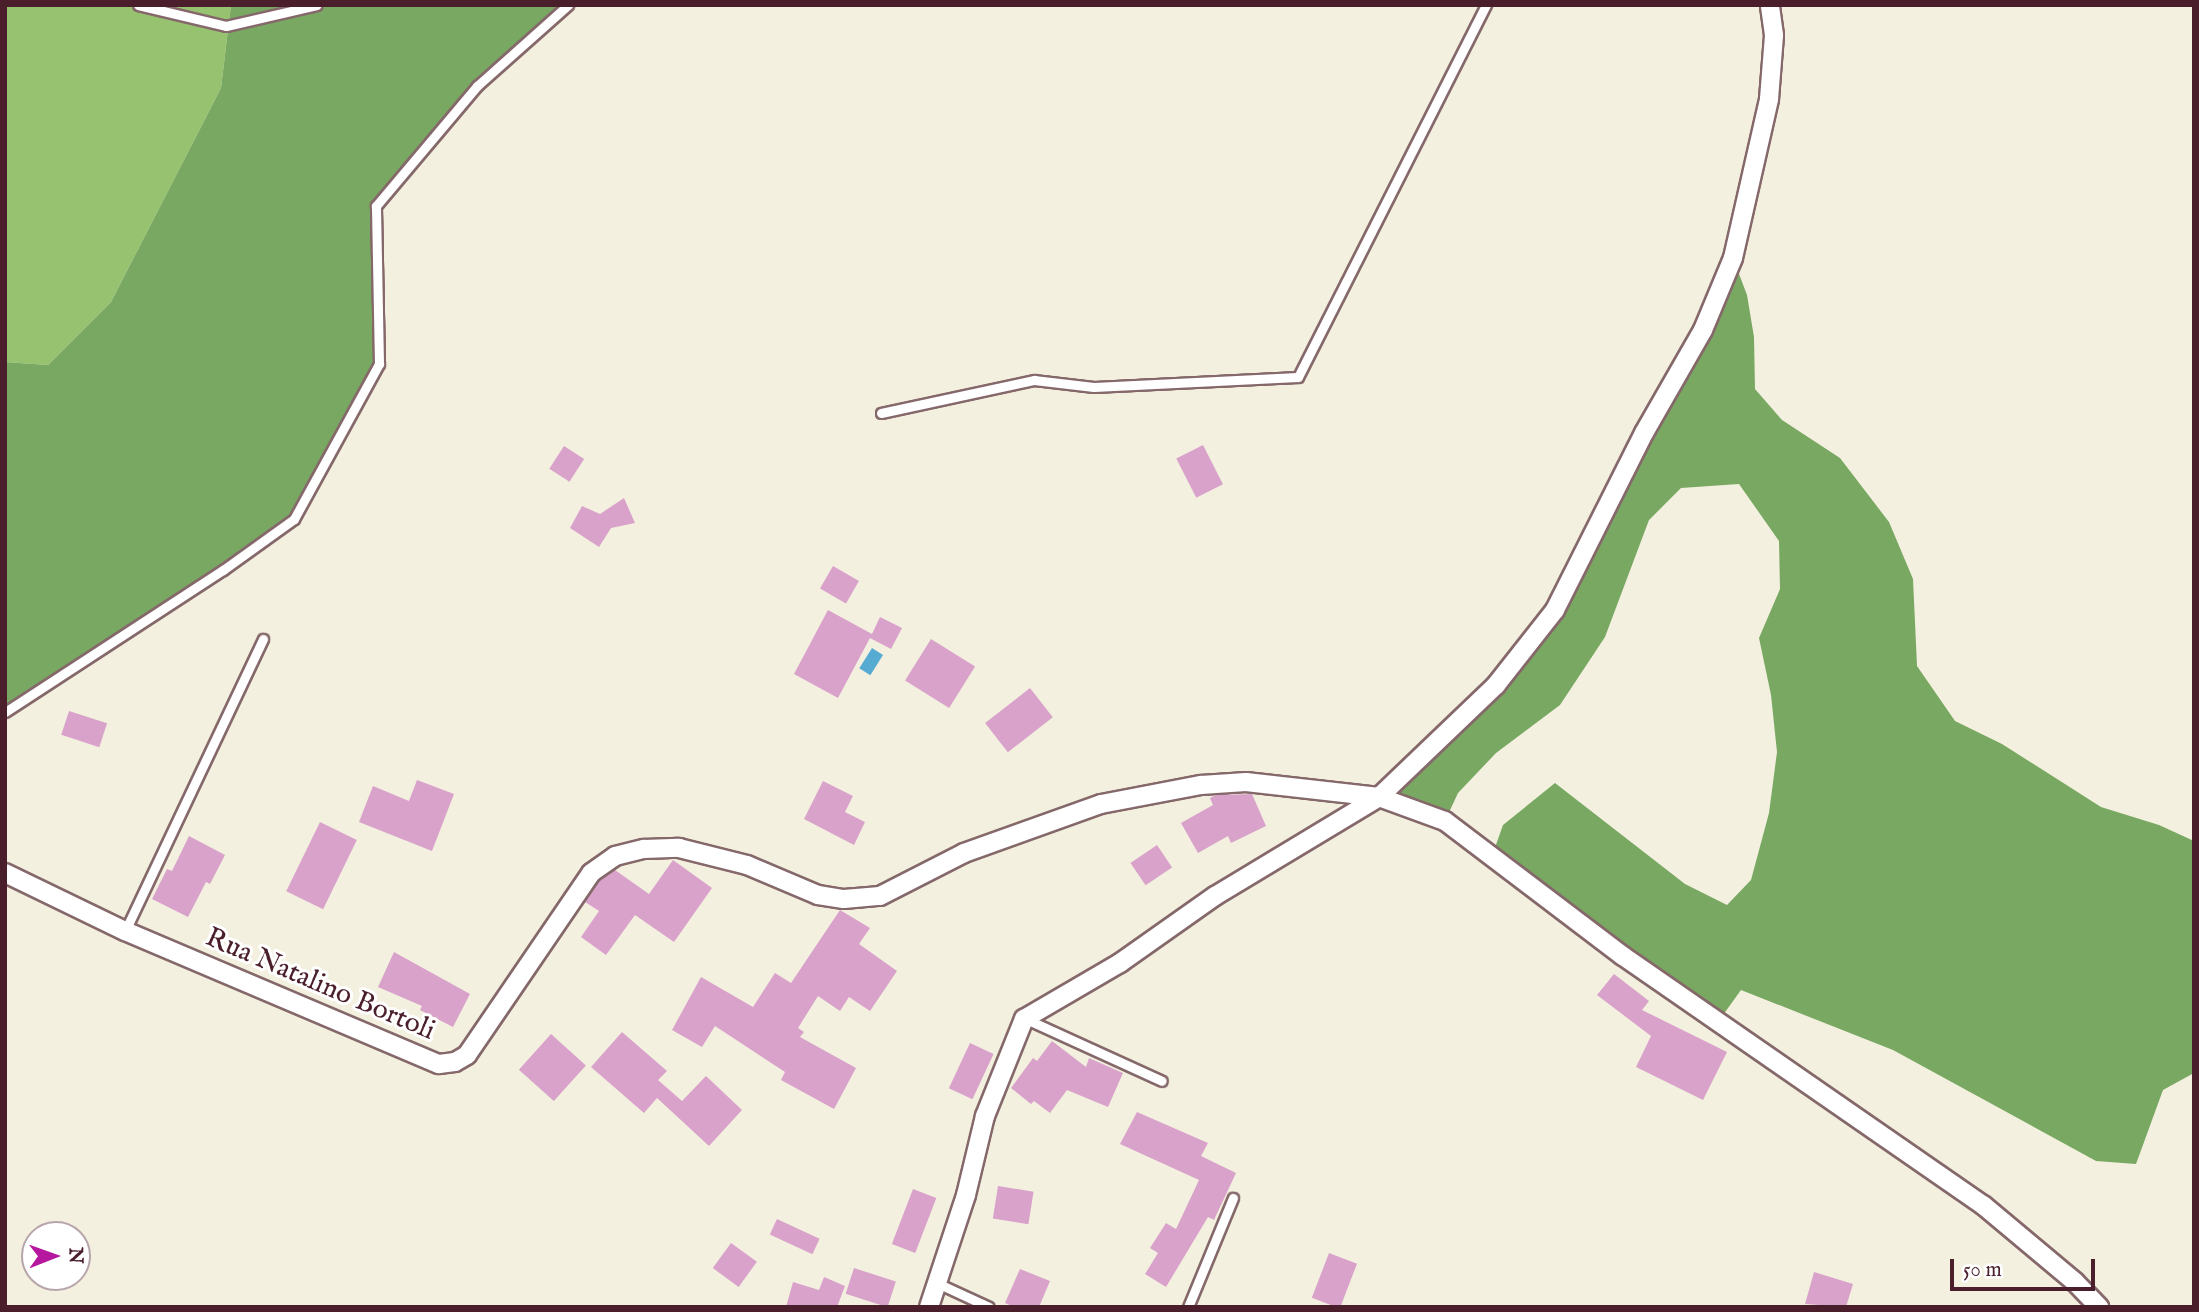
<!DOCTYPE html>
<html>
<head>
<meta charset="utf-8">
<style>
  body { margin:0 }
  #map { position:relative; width:2199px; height:1312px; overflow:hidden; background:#f3f0df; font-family:"IM FELL English",serif }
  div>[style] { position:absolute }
  .green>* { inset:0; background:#97c26f }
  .forest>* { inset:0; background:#79a862 }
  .water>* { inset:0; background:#57abd2; transform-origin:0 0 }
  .building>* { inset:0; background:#d9a2cb; transform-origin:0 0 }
  .roads { filter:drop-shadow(2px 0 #85686a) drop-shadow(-2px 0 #85686a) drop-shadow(0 2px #85686a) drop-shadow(0 -2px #85686a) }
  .service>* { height:9px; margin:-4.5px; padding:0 4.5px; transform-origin:4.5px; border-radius:4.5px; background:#fff }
  .minor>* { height:18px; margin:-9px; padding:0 9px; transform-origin:9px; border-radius:9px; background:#fff }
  span { translate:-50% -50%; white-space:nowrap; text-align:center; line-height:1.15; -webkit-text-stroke:6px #fff; paint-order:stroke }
  .street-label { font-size:28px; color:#4a1f2b }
  .frame { position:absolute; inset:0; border:7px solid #4a1f2b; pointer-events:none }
  .north { position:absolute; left:21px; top:1221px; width:70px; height:70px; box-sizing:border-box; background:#fff; border:2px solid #b7a5aa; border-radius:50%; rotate:89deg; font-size:19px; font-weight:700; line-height:28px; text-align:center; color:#4a1f2b }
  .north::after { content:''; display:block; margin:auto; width:24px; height:32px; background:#b5179e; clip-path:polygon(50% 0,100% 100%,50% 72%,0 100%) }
  .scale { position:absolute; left:1950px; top:1259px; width:145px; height:32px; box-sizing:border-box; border:4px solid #4a1f2b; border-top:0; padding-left:9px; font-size:21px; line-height:24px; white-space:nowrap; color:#4a1f2b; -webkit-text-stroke:5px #fff; paint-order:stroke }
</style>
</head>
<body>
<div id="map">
  <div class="green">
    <div style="clip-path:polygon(5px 5px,231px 5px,221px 88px,111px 302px,48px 365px,5px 362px)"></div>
  </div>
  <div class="forest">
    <div style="clip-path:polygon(231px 5px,568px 5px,477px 86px,376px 205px,379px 364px,294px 519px,5px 712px,5px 362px,48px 365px,111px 302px,221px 88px)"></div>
    <div style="clip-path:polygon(1733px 258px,1747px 295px,1754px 337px,1755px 389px,1782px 420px,1840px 458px,1889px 522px,1913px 579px,1917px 666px,1955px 721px,2002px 744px,2101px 807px,2159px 825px,2194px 841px,2194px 1073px,2163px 1090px,2136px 1164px,2096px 1161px,1893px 1050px,1741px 990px,1718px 1022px,1492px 856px,1503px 825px,1555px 783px,1685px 884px,1727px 905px,1751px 880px,1769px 813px,1777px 752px,1771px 695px,1759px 638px,1780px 589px,1779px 541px,1739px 484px,1681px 488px,1649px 520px,1605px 637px,1560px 705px,1496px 753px,1458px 793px,1445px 821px,1379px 797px,1555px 610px)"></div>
  </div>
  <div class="water">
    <div style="left:872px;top:648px;width:13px;height:24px;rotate:32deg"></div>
  </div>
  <div class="building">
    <div style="left:1203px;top:445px;width:44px;height:30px;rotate:63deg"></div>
    <div style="left:564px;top:446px;width:24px;height:27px;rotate:33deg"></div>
    <div style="clip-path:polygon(624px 498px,635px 523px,611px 528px,599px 547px,570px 528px,582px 506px,600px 514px)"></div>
    <div style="left:833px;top:566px;width:30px;height:26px;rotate:30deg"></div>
    <div style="clip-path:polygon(828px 610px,872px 634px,880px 617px,902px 628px,891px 649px,870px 638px,838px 698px,794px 674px)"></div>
    <div style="left:931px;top:639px;width:52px;height:49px;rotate:32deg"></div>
    <div style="left:1030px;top:688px;width:37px;height:57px;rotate:52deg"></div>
    <div style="left:69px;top:711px;width:40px;height:25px;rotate:18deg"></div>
    <div style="clip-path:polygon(417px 780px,454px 794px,432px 851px,359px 822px,373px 786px,409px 801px)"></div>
    <div style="clip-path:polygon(823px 781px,853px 796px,845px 812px,865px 822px,854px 845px,804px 819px)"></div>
    <div style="clip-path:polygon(1252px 794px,1266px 826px,1231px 843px,1228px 836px,1198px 853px,1181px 823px,1213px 805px,1210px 798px,1216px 795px)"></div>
    <div style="left:320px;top:822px;width:41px;height:77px;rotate:26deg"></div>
    <div style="clip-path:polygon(189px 836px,225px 855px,210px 884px,206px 882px,188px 917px,152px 899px,167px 869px,172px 871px)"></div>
    <div style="left:1157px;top:845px;width:27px;height:32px;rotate:56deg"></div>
    <div style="clip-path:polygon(673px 860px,712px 888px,674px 942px,635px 915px,606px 955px,581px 937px,599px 911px,585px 902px,599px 881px,615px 870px,649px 894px)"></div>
    <div style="clip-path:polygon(840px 910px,870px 928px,859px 944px,897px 971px,870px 1011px,849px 997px,840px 1011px,818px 996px,798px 1028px,804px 1032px,800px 1037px,856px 1068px,834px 1109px,781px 1080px,785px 1072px,715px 1026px,702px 1047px,672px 1030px,701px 977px,753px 1007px,775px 973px,791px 983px)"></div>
    <div style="clip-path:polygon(394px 952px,470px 994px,453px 1027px,420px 1010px,422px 1006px,378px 987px)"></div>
    <div style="clip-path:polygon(1614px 974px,1649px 1001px,1642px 1010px,1727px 1052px,1703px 1100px,1636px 1067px,1651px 1036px,1597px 995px)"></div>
    <div style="clip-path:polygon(622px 1032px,667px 1071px,658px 1080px,682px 1101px,706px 1076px,742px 1110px,709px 1146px,657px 1098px,644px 1113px,591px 1067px)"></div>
    <div style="left:551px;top:1034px;width:47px;height:48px;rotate:42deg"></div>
    <div style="clip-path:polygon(1052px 1041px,1086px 1067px,1089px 1058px,1123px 1073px,1108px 1107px,1067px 1090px,1050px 1113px,1034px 1101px,1031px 1104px,1011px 1088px,1033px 1058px,1037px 1061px)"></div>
    <div style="left:970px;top:1043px;width:26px;height:50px;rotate:25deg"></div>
    <div style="clip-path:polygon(1137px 1112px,1208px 1143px,1201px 1156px,1236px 1173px,1214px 1220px,1208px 1217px,1166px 1287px,1145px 1274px,1158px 1253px,1150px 1248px,1166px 1223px,1176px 1229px,1199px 1180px,1120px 1144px)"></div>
    <div style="left:998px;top:1186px;width:36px;height:33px;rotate:9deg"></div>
    <div style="left:913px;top:1189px;width:25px;height:59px;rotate:21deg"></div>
    <div style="left:777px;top:1219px;width:47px;height:17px;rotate:25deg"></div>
    <div style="left:731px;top:1243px;width:32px;height:31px;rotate:36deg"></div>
    <div style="left:1329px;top:1253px;width:30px;height:48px;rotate:21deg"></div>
    <div style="left:854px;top:1268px;width:44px;height:27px;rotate:18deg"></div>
    <div style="clip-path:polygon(1020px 1269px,1050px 1281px,1039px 1307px,1014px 1307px,1005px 1303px)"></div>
    <div style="clip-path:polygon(1814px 1272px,1853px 1284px,1846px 1307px,1805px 1304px)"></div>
    <div style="clip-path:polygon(824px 1277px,845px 1286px,837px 1307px,786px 1307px,793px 1282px,819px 1290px)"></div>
  </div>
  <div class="roads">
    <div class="service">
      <div style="left:138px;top:5px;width:90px;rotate:13.4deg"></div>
      <div style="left:226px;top:26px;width:93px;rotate:-13deg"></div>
      <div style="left:881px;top:413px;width:157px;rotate:-12.2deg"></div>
      <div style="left:1034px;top:380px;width:60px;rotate:6.7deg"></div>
      <div style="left:1094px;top:387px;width:204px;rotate:-2.8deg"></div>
      <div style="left:1298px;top:377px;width:417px;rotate:-63.2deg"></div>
      <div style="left:5px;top:712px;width:260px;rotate:-33.1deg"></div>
      <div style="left:223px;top:570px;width:87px;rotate:-35.7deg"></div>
      <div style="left:294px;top:519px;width:177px;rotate:-61.3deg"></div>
      <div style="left:379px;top:364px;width:158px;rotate:-91.1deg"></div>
      <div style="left:376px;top:206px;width:157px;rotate:-49.9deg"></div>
      <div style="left:477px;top:86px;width:122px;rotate:-41.7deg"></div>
      <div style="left:125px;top:931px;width:323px;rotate:-64.7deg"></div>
      <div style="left:1026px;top:1019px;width:149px;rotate:24.5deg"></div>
      <div style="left:937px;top:1283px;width:57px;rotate:24.8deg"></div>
      <div style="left:1188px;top:1307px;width:118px;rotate:-67.6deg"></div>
    </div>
    <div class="minor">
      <div style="left:5px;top:873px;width:133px;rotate:25.8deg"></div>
      <div style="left:125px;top:931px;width:341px;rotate:23deg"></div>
      <div style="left:439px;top:1064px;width:16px;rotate:-7deg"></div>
      <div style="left:455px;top:1062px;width:14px;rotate:-30deg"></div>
      <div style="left:467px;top:1055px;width:220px;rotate:-55.7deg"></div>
      <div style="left:591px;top:873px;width:29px;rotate:-35deg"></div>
      <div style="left:615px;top:856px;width:30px;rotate:-14deg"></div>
      <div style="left:644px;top:849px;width:35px;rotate:-2deg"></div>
      <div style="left:679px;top:848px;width:70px;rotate:14deg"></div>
      <div style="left:747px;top:865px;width:77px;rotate:22.9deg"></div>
      <div style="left:818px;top:895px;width:26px;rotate:9deg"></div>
      <div style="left:844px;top:899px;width:36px;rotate:-5deg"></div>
      <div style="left:880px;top:896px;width:94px;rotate:-27.1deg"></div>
      <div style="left:964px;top:853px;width:145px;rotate:-19.7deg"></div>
      <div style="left:1101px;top:804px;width:102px;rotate:-10.8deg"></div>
      <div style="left:1201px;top:785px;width:45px;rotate:-3.8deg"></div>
      <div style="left:1246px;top:782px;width:134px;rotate:6.4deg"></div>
      <div style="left:1379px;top:797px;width:70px;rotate:20deg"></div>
      <div style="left:1445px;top:821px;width:223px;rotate:37.2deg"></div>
      <div style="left:1623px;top:956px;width:438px;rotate:34.7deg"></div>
      <div style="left:1983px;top:1205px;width:120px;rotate:39.9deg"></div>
      <div style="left:2075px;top:1282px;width:35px;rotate:46deg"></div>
      <div style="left:929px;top:1307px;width:118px;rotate:-71.7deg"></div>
      <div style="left:966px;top:1195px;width:81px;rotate:-76.5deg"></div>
      <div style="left:985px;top:1116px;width:105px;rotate:-68.1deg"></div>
      <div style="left:1024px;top:1019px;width:111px;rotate:-30.3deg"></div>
      <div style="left:1120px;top:963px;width:116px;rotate:-35.2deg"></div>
      <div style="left:1215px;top:896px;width:192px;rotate:-31.1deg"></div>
      <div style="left:1379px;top:797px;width:162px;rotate:-43.7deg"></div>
      <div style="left:1496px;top:685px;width:95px;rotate:-51.8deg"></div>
      <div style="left:1555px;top:610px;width:198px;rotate:-63.3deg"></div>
      <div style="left:1644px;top:433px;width:119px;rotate:-60.2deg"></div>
      <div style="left:1703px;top:330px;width:78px;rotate:-67.4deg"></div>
      <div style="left:1733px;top:258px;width:163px;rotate:-77.2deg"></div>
      <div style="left:1769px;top:99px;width:64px;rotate:-85.5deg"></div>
      <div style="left:1774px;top:35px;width:30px;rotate:-98deg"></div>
    </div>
  </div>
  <div class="street-label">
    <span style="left:320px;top:985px;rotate:23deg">Rua Natalino Bortoli</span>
  </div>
  <div class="frame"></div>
  <div class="north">N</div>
  <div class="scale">50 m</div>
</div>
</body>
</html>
